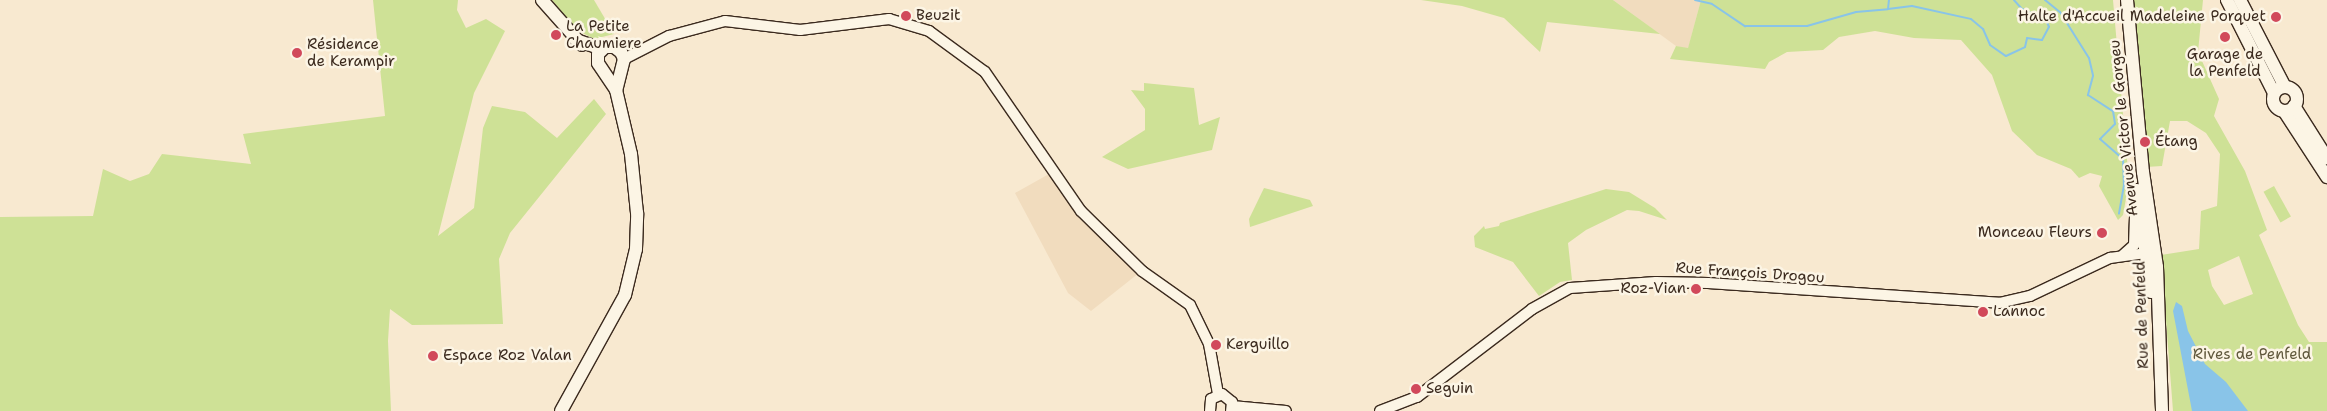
<!DOCTYPE html>
<html>
<head>
<meta charset="utf-8">
<style>
  body { margin:0 }
  #map { position:relative; width:2327px; height:411px; overflow:hidden; background:#f8e9d0; font-family:"Shantell Sans",sans-serif }
  div>[style] { position:absolute }
  .built>* { inset:0; background:#f1dcbe }
  .green>* { inset:0; background:#cee196; transform-origin:0 0 }
  .water>* { inset:0; background:#89c4e8 }
  .stream>* { height:2px; margin:-1px; padding:0 1px; transform-origin:1px; border-radius:1px; background:#89c4e8 }
  .roads { filter:drop-shadow(1px 0 #3b2a1e) drop-shadow(-1px 0 #3b2a1e) drop-shadow(0 1px #3b2a1e) drop-shadow(0 -1px #3b2a1e) }
  .minor>* { height:10px; margin:-5px; padding:0 5px; transform-origin:5px; border-radius:5px; background:#fcf5e5 }
  .major>* { height:12px; margin:-6px; padding:0 6px; transform-origin:6px; border-radius:6px; background:#fcf5e5 }
  .major>.ring { margin:-6px; padding:0; box-sizing:content-box; background:none; border:12px solid #fcf5e5; border-radius:50% }
  .dots>* { width:14px; height:14px; translate:-50% -50%; box-sizing:border-box; border:2px solid #fcf5e5; border-radius:50% }
  span { translate:-50% -50%; white-space:nowrap; text-align:center; line-height:1.15; -webkit-text-stroke:5px #fcf5e5; paint-order:stroke }
  .poi-label { font-size:15px; color:#3b2a1e }
  .left { translate:0 -50%; text-align:left }
  .right { translate:-100% -50%; text-align:right }
  .street-label { font-size:15px; color:#3b2a1e }
  .park-label { font-size:15px; color:#60583c }
</style>
</head>
<body>
<div id="map">
  <div class="built">
    <div style="clip-path:polygon(1613px 0,1701px 0,1688px 49px,1676px 46px)"></div>
    <div style="clip-path:polygon(1049px 174px,1079px 213px,1139px 273px,1091px 311px,1068px 293px,1015px 193px)"></div>
  </div>
  <div class="green">
    <div style="clip-path:polygon(373px 0,458px 0,457px 10px,466px 28px,486px 19px,505px 31px,474px 93px,438px 236px,474px 208px,483px 128px,492px 106px,525px 112px,557px 138px,594px 99px,606px 114px,510px 233px,499px 259px,503px 324px,412px 325px,390px 309px,388px 341px,391px 411px,0 411px,0 217px,93px 216px,103px 169px,130px 181px,149px 174px,162px 154px,251px 164px,243px 134px,385px 116px)"></div>
    <div style="clip-path:polygon(552px 0,594px 0,614px 34px,594px 39px,577px 30px)"></div>
    <div style="clip-path:polygon(1421px 0,1613px 0,1660px 34px,1547px 22px,1540px 52px,1504px 18px,1462px 6px)"></div>
    <div style="clip-path:polygon(1701px 0,2113px 0,2129px 182px,2123px 215px,2118px 220px,2099px 186px,2102px 176px,2090px 173px,2079px 178px,2071px 169px,2037px 155px,2012px 131px,1992px 75px,1961px 40px,1914px 38px,1875px 31px,1839px 37px,1823px 50px,1787px 52px,1769px 62px,1765px 69px,1670px 59px,1676px 46px,1688px 48px)"></div>
    <div style="clip-path:polygon(evenodd,2133px 0,2203px 0,2198px 52px,2219px 99px,2214px 116px,2245px 171px,2267px 230px,2259px 235px,2298px 325px,2309px 342px,2327px 342px,2327px 411px,2173px 411px,2161px 255px,2199px 249px,2201px 211px,2217px 206px,2220px 154px,2206px 133px,2187px 121px,2170px 121px,2162px 166px,2146px 167px,2133px 0,2239px 256px,2253px 294px,2224px 305px,2212px 286px,2208px 270px,2239px 256px)"></div>
    <div style="clip-path:polygon(1144px 83px,1194px 88px,1199px 125px,1220px 117px,1212px 150px,1128px 169px,1102px 157px,1145px 130px,1145px 109px,1131px 90px,1144px 91px)"></div>
    <div style="left:2274px;top:186px;width:35px;height:12px;rotate:61deg"></div>
    <div style="clip-path:polygon(1264px 188px,1310px 200px,1313px 206px,1250px 227px,1249px 219px)"></div>
    <div style="clip-path:polygon(1606px 189px,1629px 192px,1655px 208px,1667px 220px,1639px 211px,1627px 210px,1586px 230px,1568px 243px,1572px 280px,1560px 282px,1539px 296px,1513px 262px,1475px 247px,1474px 236px,1484px 226px,1485px 229px,1499px 226px,1500px 223px)"></div>
  </div>
  <div class="water">
    <div style="clip-path:polygon(2176px 302px,2182px 306px,2188px 331px,2205px 364px,2226px 382px,2248px 411px,2192px 411px,2173px 311px)"></div>
  </div>
  <div class="stream">
    <div style="left:1695px;top:0;width:17px;rotate:13deg"></div>
    <div style="left:1712px;top:4px;width:40px;rotate:34deg"></div>
    <div style="left:1745px;top:26px;width:62px"></div>
    <div style="left:1807px;top:26px;width:51px;rotate:-15.9deg"></div>
    <div style="left:1856px;top:12px;width:32px;rotate:-5deg"></div>
    <div style="left:1888px;top:9px;width:9px;rotate:-84deg"></div>
    <div style="left:2045px;top:0;width:19px;rotate:39deg"></div>
    <div style="left:2060px;top:12px;width:54px;rotate:57.8deg"></div>
    <div style="left:2089px;top:58px;width:18px;rotate:77deg"></div>
    <div style="left:2093px;top:76px;width:20px;rotate:105deg"></div>
    <div style="left:2088px;top:95px;width:30px;rotate:33deg"></div>
    <div style="left:2113px;top:111px;width:13px;rotate:81deg"></div>
    <div style="left:2115px;top:124px;width:21px;rotate:135deg"></div>
    <div style="left:2100px;top:139px;width:30px;rotate:41deg"></div>
    <div style="left:2123px;top:159px;width:26px;rotate:88deg"></div>
    <div style="left:2124px;top:185px;width:29px;rotate:100deg"></div>
    <div style="left:1888px;top:9px;width:24px;rotate:-7deg"></div>
    <div style="left:1912px;top:6px;width:60px;rotate:12.4deg"></div>
    <div style="left:1971px;top:19px;width:16px;rotate:40deg"></div>
    <div style="left:1983px;top:29px;width:17px;rotate:66deg"></div>
    <div style="left:1990px;top:45px;width:19px;rotate:35deg"></div>
    <div style="left:2006px;top:56px;width:21px;rotate:-25deg"></div>
    <div style="left:2025px;top:47px;width:9px;rotate:-77deg"></div>
    <div style="left:2027px;top:38px;width:15px;rotate:8deg"></div>
    <div style="left:2042px;top:40px;width:15px;rotate:-62deg"></div>
    <div style="left:2049px;top:27px;width:8px;rotate:-113deg"></div>
    <div style="left:2046px;top:20px;width:26px;rotate:-155deg"></div>
    <div style="left:2022px;top:9px;width:12px;rotate:-132deg"></div>
  </div>
  <div class="roads">
    <div class="minor">
      <div style="left:624px;top:59px;width:51px;rotate:-27.1deg"></div>
      <div style="left:669px;top:36px;width:58px;rotate:-15deg"></div>
      <div style="left:725px;top:21px;width:76px;rotate:6.8deg"></div>
      <div style="left:800px;top:30px;width:90px;rotate:-7deg"></div>
      <div style="left:889px;top:19px;width:42px;rotate:16.7deg"></div>
      <div style="left:929px;top:31px;width:69px;rotate:36.2deg"></div>
      <div style="left:985px;top:72px;width:169px;rotate:55.4deg"></div>
      <div style="left:1081px;top:211px;width:86px;rotate:44.5deg"></div>
      <div style="left:1142px;top:271px;width:59px;rotate:35.3deg"></div>
      <div style="left:1190px;top:305px;width:43px;rotate:64deg"></div>
      <div style="left:1209px;top:344px;width:51px;rotate:79.8deg"></div>
      <div style="left:2123px;top:255px;width:15px;rotate:-42deg"></div>
      <div style="left:2134px;top:245px;width:38px;rotate:-88deg"></div>
      <div style="left:1232px;top:406px;width:54px;rotate:5.3deg"></div>
      <div style="left:1210px;top:411px;width:12px;rotate:-85deg"></div>
      <div style="left:1211px;top:399px;width:12px;rotate:-24deg"></div>
      <div style="left:1222px;top:394px;width:13px;rotate:39deg"></div>
      <div style="left:1232px;top:402px;width:9px;rotate:96deg"></div>
      <div style="left:1380px;top:411px;width:40px;rotate:-21deg"></div>
      <div style="left:1417px;top:397px;width:145px;rotate:-37.4deg"></div>
      <div style="left:1532px;top:309px;width:43px;rotate:-28.9deg"></div>
      <div style="left:1570px;top:288px;width:86px;rotate:-4deg"></div>
      <div style="left:1656px;top:282px;width:52px;rotate:1.1deg"></div>
      <div style="left:1708px;top:283px;width:292px;rotate:3.9deg"></div>
      <div style="left:1999px;top:303px;width:32px;rotate:-13deg"></div>
      <div style="left:2030px;top:296px;width:89px;rotate:-25.4deg"></div>
      <div style="left:2110px;top:258px;width:43px;rotate:-7.9deg"></div>
    </div>
    <div class="major">
      <div style="left:542px;top:0;width:60px;rotate:48.4deg"></div>
      <div style="left:2127px;top:0;width:173px;rotate:84.7deg"></div>
      <div style="left:2143px;top:172px;width:96px;rotate:81.6deg"></div>
      <div style="left:2157px;top:267px;width:144px;rotate:88deg"></div>
      <div style="left:2227px;top:0;width:104px;rotate:63.2deg"></div>
      <div style="left:2240px;top:0;width:98px;rotate:62.7deg"></div>
      <div style="left:576px;top:40px;width:21px;rotate:19deg"></div>
      <div style="left:596px;top:47px;width:18px"></div>
      <div style="left:614px;top:47px;width:9px;rotate:36deg"></div>
      <div style="left:621px;top:52px;width:8px;rotate:67deg"></div>
      <div style="left:624px;top:59px;width:32px;rotate:104deg"></div>
      <div class="ring" style="left:2273px;top:87px;width:12px;height:12px"></div>
      <div style="left:2294px;top:106px;width:62px;rotate:57.6deg"></div>
      <div style="left:2284px;top:111px;width:79px;rotate:56.9deg"></div>
      <div style="left:2137px;top:190px;width:103px;rotate:82.2deg"></div>
      <div style="left:561px;top:411px;width:132px;rotate:-61.1deg"></div>
      <div style="left:625px;top:295px;width:47px;rotate:-76.6deg"></div>
      <div style="left:636px;top:249px;width:36px;rotate:-88deg"></div>
      <div style="left:637px;top:213px;width:59px;rotate:-95.8deg"></div>
      <div style="left:631px;top:154px;width:66px;rotate:-103.2deg"></div>
      <div style="left:616px;top:90px;width:32px;rotate:-124deg"></div>
      <div style="left:598px;top:63px;width:9px;rotate:-90deg"></div>
      <div style="left:598px;top:54px;width:10px;rotate:-45deg"></div>
    </div>
  </div>
  <div class="dots">
    <div style="left:906px;top:16px;background:#d1495b"></div>
    <div style="left:2276px;top:17px;background:#d1495b"></div>
    <div style="left:556px;top:35px;background:#d1495b"></div>
    <div style="left:2225px;top:37px;background:#d1495b"></div>
    <div style="left:297px;top:53px;background:#d1495b"></div>
    <div style="left:2145px;top:142px;background:#d1495b"></div>
    <div style="left:2102px;top:233px;background:#d1495b"></div>
    <div style="left:1696px;top:289px;background:#d1495b"></div>
    <div style="left:1983px;top:312px;background:#d1495b"></div>
    <div style="left:1216px;top:345px;background:#d1495b"></div>
    <div style="left:433px;top:356px;background:#d1495b"></div>
    <div style="left:1416px;top:389px;background:#d1495b"></div>
  </div>
  <div class="poi-label">
    <span class="left" style="left:916px;top:16px">Beuzit</span>
    <span class="right" style="left:2266px;top:17px">Halte d'Accueil Madeleine Porquet</span>
    <span class="left" style="left:566px;top:35px">La Petite<br>Chaumiere</span>
    <span class="left" style="left:307px;top:53px">Résidence<br>de Kerampir</span>
    <span style="left:2225px;top:63px">Garage de<br>la Penfeld</span>
    <span class="left" style="left:2155px;top:142px">Étang</span>
    <span class="right" style="left:2092px;top:233px">Monceau Fleurs</span>
    <span class="right" style="left:1686px;top:289px">Roz Vian</span>
    <span class="left" style="left:1993px;top:312px">Lannoc</span>
    <span class="left" style="left:1226px;top:345px">Kerguillo</span>
    <span class="left" style="left:443px;top:356px">Espace Roz Valan</span>
    <span class="left" style="left:1426px;top:389px">Seguin</span>
  </div>
  <div class="street-label">
    <span style="left:2124px;top:128px;rotate:-96deg">Avenue Victor le Gorgeu</span>
    <span style="left:1750px;top:273px;rotate:4deg">Rue François Drogou</span>
    <span style="left:2142px;top:315px;rotate:-92deg">Rue de Penfeld</span>
  </div>
  <div class="park-label">
    <span style="left:2252px;top:355px">Rives de Penfeld</span>
  </div>
</div>
</body>
</html>
